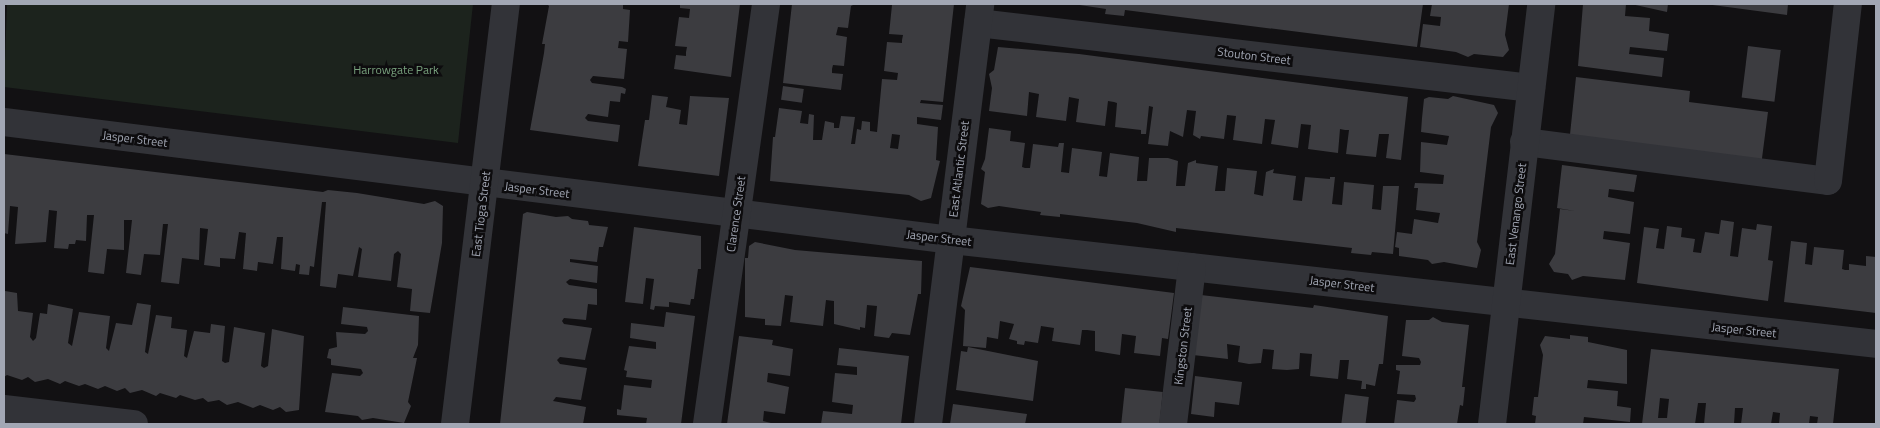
<!DOCTYPE html>
<html>
<head>
<meta charset="utf-8">
<style>
  body { margin:0 }
  #map { position:relative; width:1880px; height:428px; overflow:hidden; background:#121113; font-family:"Titillium Web",sans-serif }
  div>[style] { position:absolute }
  .green>* { inset:0; background:#1c231d }
  .building>* { inset:0; background:#3c3c40; transform-origin:0 0 }
  .minor>* { height:28px; margin:-14px; padding:0 14px; transform-origin:14px; border-radius:14px; background:#323338 }
  span { translate:-50% -50%; white-space:nowrap; text-align:center; line-height:1.15; -webkit-text-stroke:5px #0d0c0e; paint-order:stroke }
  .street-label { font-size:12px; color:#a2a7b4 }
  .park-label { font-size:12px; color:#78a17d }
  .frame { position:absolute; inset:0; border:5px solid #a2a7b4; pointer-events:none }
</style>
</head>
<body>
<div id="map">
  <div class="green">
    <div style="clip-path:polygon(7px 4px,473px 4px,458px 143px,4px 87px)"></div>
  </div>
  <div class="building">
    <div style="clip-path:polygon(547px 4px,623px 4px,623px 9px,630px 10px,628px 42px,619px 41px,618px 48px,627px 49px,624px 79px,593px 76px,590px 80px,592px 83px,622px 87px,626px 89px,625px 94px,621px 93px,620px 102px,610px 101px,608px 117px,588px 114px,585px 118px,588px 121px,620px 125px,618px 142px,530px 130px,544px 53px,545px 44px,542px 44px,549px 6px)"></div>
    <div style="clip-path:polygon(680px 4px,740px 4px,731px 77px,674px 69px,676px 55px,686px 56px,686px 52px,687px 47px,675px 46px,679px 17px,689px 18px,690px 9px,680px 8px)"></div>
    <div style="clip-path:polygon(792px 4px,855px 4px,851px 6px,848px 28px,838px 27px,836px 35px,847px 37px,844px 66px,833px 65px,832px 69px,832px 73px,843px 74px,841px 90px,783px 83px)"></div>
    <div style="clip-path:polygon(evenodd,907px 4px,954px 4px,943px 102px,921px 100px,920px 103px,943px 105px,941px 120px,917px 117px,917px 124px,938px 127px,936px 160px,940px 161px,931px 198px,921px 201px,909px 195px,770px 181px,773px 137px,775px 137px,779px 108px,802px 111px,800px 123px,808px 124px,809px 114px,814px 115px,813px 140px,822px 140px,825px 121px,834px 123px,834px 128px,839px 128px,841px 116px,855px 117px,851px 144px,855px 144px,857px 129px,861px 130px,862px 121px,870px 122px,870px 131px,877px 132px,882px 79px,897px 80px,898px 73px,884px 71px,887px 42px,902px 43px,902px 40px,903px 35px,889px 34px,892px 5px,907px 4px,892px 134px,900px 135px,898px 149px,890px 148px,892px 134px)"></div>
    <div style="clip-path:polygon(1073px 4px,1423px 4px,1417px 47px,1125px 10px,1124px 16px,1105px 14px,1106px 9px)"></div>
    <div style="clip-path:polygon(1432px 4px,1509px 4px,1505px 35px,1509px 50px,1503px 57px,1474px 54px,1468px 57px,1456px 52px,1420px 47px,1423px 24px,1440px 26px,1441px 17px,1430px 16px)"></div>
    <div style="clip-path:polygon(1583px 4px,1626px 4px,1625px 16px,1650px 18px,1649px 31px,1669px 34px,1667px 51px,1630px 47px,1629px 54px,1664px 58px,1662px 77px,1578px 66px)"></div>
    <div style="clip-path:polygon(1631px 4px,1668px 4px,1667px 12px)"></div>
    <div style="clip-path:polygon(1705px 4px,1788px 4px,1787px 15px)"></div>
    <div style="left:1748px;top:46px;width:33px;height:52px;rotate:7deg"></div>
    <div style="clip-path:polygon(998px 47px,1079px 54px,1408px 97px,1401px 160px,1386px 158px,1389px 134px,1379px 134px,1376px 157px,1346px 154px,1349px 130px,1345px 130px,1340px 129px,1338px 153px,1308px 149px,1311px 125px,1301px 124px,1298px 148px,1271px 144px,1275px 120px,1265px 119px,1262px 144px,1233px 140px,1236px 116px,1227px 115px,1224px 139px,1201px 136px,1200px 139px,1193px 135px,1196px 111px,1187px 110px,1183px 137px,1170px 131px,1168px 146px,1148px 144px,1153px 107px,1149px 106px,1146px 134px,1141px 134px,1141px 130px,1115px 127px,1117px 103px,1114px 102px,1108px 101px,1105px 126px,1076px 122px,1079px 99px,1069px 97px,1066px 121px,1036px 117px,1039px 94px,1029px 92px,1027px 116px,989px 111px,992px 88px,989px 74px,994px 70px)"></div>
    <div style="clip-path:polygon(1576px 77px,1690px 91px,1689px 102px,1768px 112px,1761px 166px,1569px 144px)"></div>
    <div style="left:783px;top:86px;width:21px;height:14px;rotate:8deg"></div>
    <div style="clip-path:polygon(652px 95px,668px 97px,666px 107px,681px 110px,679px 124px,687px 125px,690px 96px,729px 98px,719px 176px,638px 166px,645px 120px,649px 120px)"></div>
    <div style="clip-path:polygon(1453px 96px,1494px 105px,1498px 113px,1491px 127px,1477px 242px,1481px 250px,1477px 268px,1444px 262px,1432px 264px,1428px 260px,1399px 256px,1399px 248px,1395px 247px,1397px 232px,1412px 234px,1414px 219px,1438px 223px,1440px 213px,1416px 210px,1418px 188px,1414px 188px,1415px 183px,1443px 184px,1444px 175px,1420px 172px,1421px 142px,1447px 145px,1449px 136px,1421px 132px,1422px 118px,1424px 99px,1429px 97px,1448px 99px)"></div>
    <div style="clip-path:polygon(989px 128px,1011px 131px,1010px 141px,1025px 143px,1022px 167px,1025px 168px,1030px 168px,1033px 144px,1058px 147px,1059px 143px,1064px 143px,1061px 172px,1069px 173px,1072px 148px,1102px 152px,1099px 176px,1107px 177px,1110px 153px,1139px 157px,1137px 181px,1147px 181px,1149px 158px,1168px 158px,1178px 161px,1176px 186px,1185px 186px,1188px 163px,1196px 160px,1196px 163px,1218px 166px,1215px 191px,1225px 191px,1227px 168px,1257px 171px,1254px 194px,1263px 196px,1266px 172px,1274px 169px,1273px 173px,1296px 176px,1293px 200px,1302px 201px,1305px 177px,1330px 179px,1330px 177px,1335px 177px,1332px 204px,1342px 205px,1344px 182px,1374px 185px,1372px 209px,1381px 210px,1383px 186px,1399px 186px,1393px 254px,1372px 252px,1371px 255px,1351px 253px,1352px 248px,1176px 228px,1176px 232px,1137px 223px,1060px 214px,1060px 217px,1040px 215px,1041px 212px,999px 206px,988px 208px,981px 204px,985px 172px,981px 169px,985px 159px)"></div>
    <div style="clip-path:polygon(4px 154px,323px 192px,328px 190px,357px 193px,424px 204px,435px 201px,443px 206px,442px 243px,430px 313px,410px 311px,412px 289px,397px 287px,401px 254px,398px 251px,394px 254px,391px 281px,358px 277px,362px 249px,359px 247px,353px 276px,338px 274px,336px 288px,320px 286px,326px 202px,322px 202px,314px 267px,310px 266px,309px 275px,299px 274px,300px 265px,296px 264px,295px 271px,281px 269px,283px 237px,277px 237px,273px 264px,258px 262px,257px 271px,243px 269px,246px 233px,239px 232px,235px 259px,220px 258px,220px 267px,204px 265px,208px 229px,200px 228px,199px 260px,182px 258px,179px 284px,161px 282px,168px 224px,163px 224px,160px 255px,144px 254px,141px 275px,126px 273px,132px 220px,124px 220px,124px 250px,107px 249px,104px 274px,88px 272px,94px 215px,87px 215px,86px 241px,76px 240px,75px 244px,69px 244px,68px 249px,54px 248px,57px 211px,49px 210px,46px 242px,15px 244px,18px 207px,10px 206px,8px 234px,4px 233px)"></div>
    <div style="clip-path:polygon(1562px 165px,1637px 175px,1634px 192px,1609px 189px,1608px 197px,1634px 202px,1630px 234px,1604px 231px,1603px 239px,1630px 243px,1625px 280px,1583px 276px,1572px 280px,1568px 274px,1554px 272px,1549px 264px,1555px 254px,1560px 209px,1575px 211px,1557px 208px)"></div>
    <div style="clip-path:polygon(527px 212px,556px 217px,568px 216px,572px 219px,588px 221px,589px 225px,608px 227px,603px 247px,599px 247px,597px 262px,570px 259px,570px 262px,598px 266px,597px 283px,570px 279px,566px 282px,569px 285px,597px 289px,597px 305px,588px 304px,586px 320px,564px 318px,562px 321px,564px 324px,592px 328px,585px 360px,560px 357px,557px 360px,560px 364px,587px 368px,581px 400px,556px 397px,553px 401px,586px 407px,583px 424px,500px 424px,523px 214px)"></div>
    <div style="clip-path:polygon(1721px 220px,1734px 222px,1730px 256px,1738px 257px,1742px 228px,1756px 230px,1757px 224px,1772px 226px,1768px 260px,1773px 261px,1768px 301px,1637px 283px,1644px 227px,1659px 229px,1656px 248px,1664px 249px,1667px 226px,1682px 228px,1681px 237px,1695px 239px,1693px 252px,1701px 253px,1705px 232px,1719px 234px)"></div>
    <div style="clip-path:polygon(634px 227px,701px 236px,701px 269px,698px 269px,694px 299px,691px 299px,690px 305px,669px 302px,669px 307px,655px 306px,654px 310px,650px 309px,654px 279px,646px 278px,643px 304px,625px 302px)"></div>
    <div style="clip-path:polygon(1791px 241px,1807px 243px,1805px 264px,1812px 265px,1814px 247px,1844px 250px,1842px 269px,1845px 270px,1849px 270px,1849px 264px,1866px 266px,1866px 256px,1876px 257px,1876px 313px,1784px 302px)"></div>
    <div style="clip-path:polygon(755px 242px,795px 250px,922px 261px,921px 294px,918px 294px,910px 335px,892px 333px,889px 338px,874px 336px,877px 306px,867px 305px,865px 328px,860px 327px,860px 330px,834px 324px,834px 301px,826px 300px,823px 326px,790px 322px,793px 296px,785px 295px,781px 326px,765px 325px,765px 319px,745px 317px,745px 258px,748px 258px,749px 246px)"></div>
    <div style="clip-path:polygon(970px 267px,1174px 293px,1168px 339px,1162px 338px,1160px 356px,1134px 353px,1136px 336px,1122px 334px,1120px 355px,1095px 351px,1095px 331px,1087px 330px,1082px 330px,1080px 345px,1052px 341px,1054px 328px,1041px 326px,1038px 343px,1025px 341px,1024px 345px,1017px 344px,1017px 341px,1009px 339px,1014px 324px,1000px 321px,998px 339px,987px 337px,986px 348px,963px 346px,965px 310px,961px 306px)"></div>
    <div style="clip-path:polygon(5px 291px,17px 293px,18px 311px,33px 313px,30px 337px,33px 341px,36px 338px,40px 313px,47px 314px,48px 304px,73px 309px,68px 343px,72px 346px,79px 312px,110px 316px,106px 348px,109px 351px,116px 323px,132px 325px,137px 303px,151px 305px,145px 352px,148px 354px,156px 315px,172px 317px,171px 328px,187px 330px,184px 356px,187px 358px,194px 331px,210px 333px,211px 324px,225px 326px,222px 361px,225px 363px,229px 362px,234px 327px,265px 333px,261px 366px,264px 368px,268px 366px,272px 329px,304px 336px,299px 410px,286px 412px,280px 407px,273px 410px,260px 405px,253px 408px,238px 402px,227px 405px,219px 400px,208px 402px,203px 398px,195px 400px,180px 395px,176px 398px,160px 393px,156px 396px,142px 390px,130px 393px,125px 388px,117px 391px,105px 386px,98px 389px,85px 384px,79px 386px,65px 381px,60px 384px,48px 379px,35px 382px,28px 377px,22px 380px,7px 375px,4px 377px)"></div>
    <div style="clip-path:polygon(1201px 295px,1313px 308px,1314px 305px,1388px 316px,1383px 364px,1379px 364px,1375px 386px,1366px 384px,1366px 389px,1361px 389px,1362px 381px,1347px 379px,1349px 360px,1340px 360px,1338px 379px,1310px 376px,1312px 354px,1300px 353px,1299px 369px,1287px 370px,1272px 369px,1274px 350px,1263px 349px,1261px 363px,1249px 364px,1238px 362px,1240px 346px,1227px 344px,1228px 359px,1193px 355px)"></div>
    <div style="clip-path:polygon(343px 307px,419px 316px,418px 345px,413px 358px,417px 358px,408px 402px,411px 406px,404px 423px,373px 418px,362px 420px,358px 416px,325px 412px,332px 373px,360px 376px,363px 373px,361px 369px,331px 365px,331px 359px,327px 358px,329px 349px,337px 347px,336px 332px,365px 334px,368px 331px,367px 327px,341px 324px)"></div>
    <div style="clip-path:polygon(666px 312px,695px 316px,681px 424px,646px 424px,647px 418px,617px 415px,617px 409px,621px 410px,624px 385px,651px 388px,652px 380px,626px 377px,627px 371px,624px 370px,629px 346px,656px 349px,656px 342px,630px 338px,631px 323px,664px 327px)"></div>
    <div style="clip-path:polygon(1433px 317px,1442px 322px,1469px 325px,1462px 387px,1465px 387px,1463px 406px,1460px 405px,1457px 424px,1394px 424px,1397px 400px,1414px 402px,1416px 399px,1415px 395px,1397px 394px,1400px 371px,1396px 370px,1396px 365px,1420px 365px,1421px 362px,1419px 358px,1402px 356px,1406px 320px,1429px 320px)"></div>
    <div style="clip-path:polygon(1570px 335px,1588px 337px,1588px 342px,1627px 350px,1627px 384px,1588px 380px,1587px 388px,1618px 391px,1617px 406px,1631px 408px,1630px 422px,1584px 417px,1583px 424px,1535px 424px,1536px 416px,1532px 415px,1534px 397px,1538px 397px,1543px 355px,1540px 345px,1545px 336px,1570px 339px)"></div>
    <div style="clip-path:polygon(739px 336px,773px 340px,772px 345px,793px 349px,790px 376px,768px 373px,767px 382px,789px 387px,785px 414px,764px 411px,763px 421px,775px 424px,727px 424px)"></div>
    <div style="clip-path:polygon(968px 347px,1038px 361px,1033px 401px,956px 390px,961px 351px,967px 352px)"></div>
    <div style="clip-path:polygon(839px 348px,909px 356px,901px 424px,821px 424px,823px 411px,852px 414px,853px 405px,832px 402px,835px 373px,857px 375px,857px 367px,837px 365px)"></div>
    <div style="clip-path:polygon(evenodd,1651px 349px,1839px 369px,1833px 424px,1817px 424px,1818px 417px,1810px 416px,1809px 424px,1779px 424px,1780px 413px,1773px 412px,1771px 424px,1741px 424px,1743px 408px,1735px 408px,1734px 424px,1704px 424px,1706px 403px,1698px 403px,1695px 424px,1642px 424px,1651px 349px,1660px 398px,1669px 399px,1667px 418px,1658px 418px,1660px 398px)"></div>
    <div style="clip-path:polygon(1195px 376px,1242px 382px,1239px 405px,1215px 402px,1214px 417px,1191px 414px)"></div>
    <div style="left:1125px;top:388px;width:38px;height:36px;rotate:6deg"></div>
    <div style="left:1345px;top:394px;width:24px;height:30px;rotate:7deg"></div>
    <div style="clip-path:polygon(953px 404px,1027px 414px,1025px 424px,950px 424px)"></div>
  </div>
  <div class="minor">
    <div style="left:978px;top:23px;width:557px;rotate:6.7deg"></div>
    <div style="left:4px;top:122px;width:954px;rotate:7.1deg"></div>
    <div style="left:951px;top:240px;width:931px;rotate:6.41deg"></div>
    <div style="left:1524px;top:142px;width:306px;rotate:7.3deg"></div>
    <div style="left:1828px;top:181px;width:178px;rotate:-83.6deg"></div>
    <div style="left:4px;top:409px;width:131px;rotate:6.6deg"></div>
    <div style="left:455px;top:424px;width:423px;rotate:-83.1deg"></div>
    <div style="left:707px;top:424px;width:424px;rotate:-82deg"></div>
    <div style="left:928px;top:424px;width:423px;rotate:-82.9deg"></div>
    <div style="left:1173px;top:424px;width:158px;rotate:-83.1deg"></div>
    <div style="left:1492px;top:424px;width:423px;rotate:-83.3deg"></div>
  </div>
  <div class="street-label">
    <span style="left:1254px;top:56px;rotate:7deg">Stouton Street</span>
    <span style="left:135px;top:139px;rotate:7deg">Jasper Street</span>
    <span style="left:959px;top:169px;rotate:-83deg">East Atlantic Street</span>
    <span style="left:537px;top:190px;rotate:7deg">Jasper Street</span>
    <span style="left:481px;top:214px;rotate:-83deg">East Tioga Street</span>
    <span style="left:736px;top:214px;rotate:-82deg">Clarence Street</span>
    <span style="left:1516px;top:214px;rotate:-83deg">East Venango Street</span>
    <span style="left:939px;top:238px;rotate:7deg">Jasper Street</span>
    <span style="left:1342px;top:284px;rotate:7deg">Jasper Street</span>
    <span style="left:1744px;top:330px;rotate:6deg">Jasper Street</span>
    <span style="left:1183px;top:346px;rotate:-83deg">Kingston Street</span>
  </div>
  <div class="park-label">
    <span style="left:396px;top:70px">Harrowgate Park</span>
  </div>
  <div class="frame"></div>
</div>
</body>
</html>
